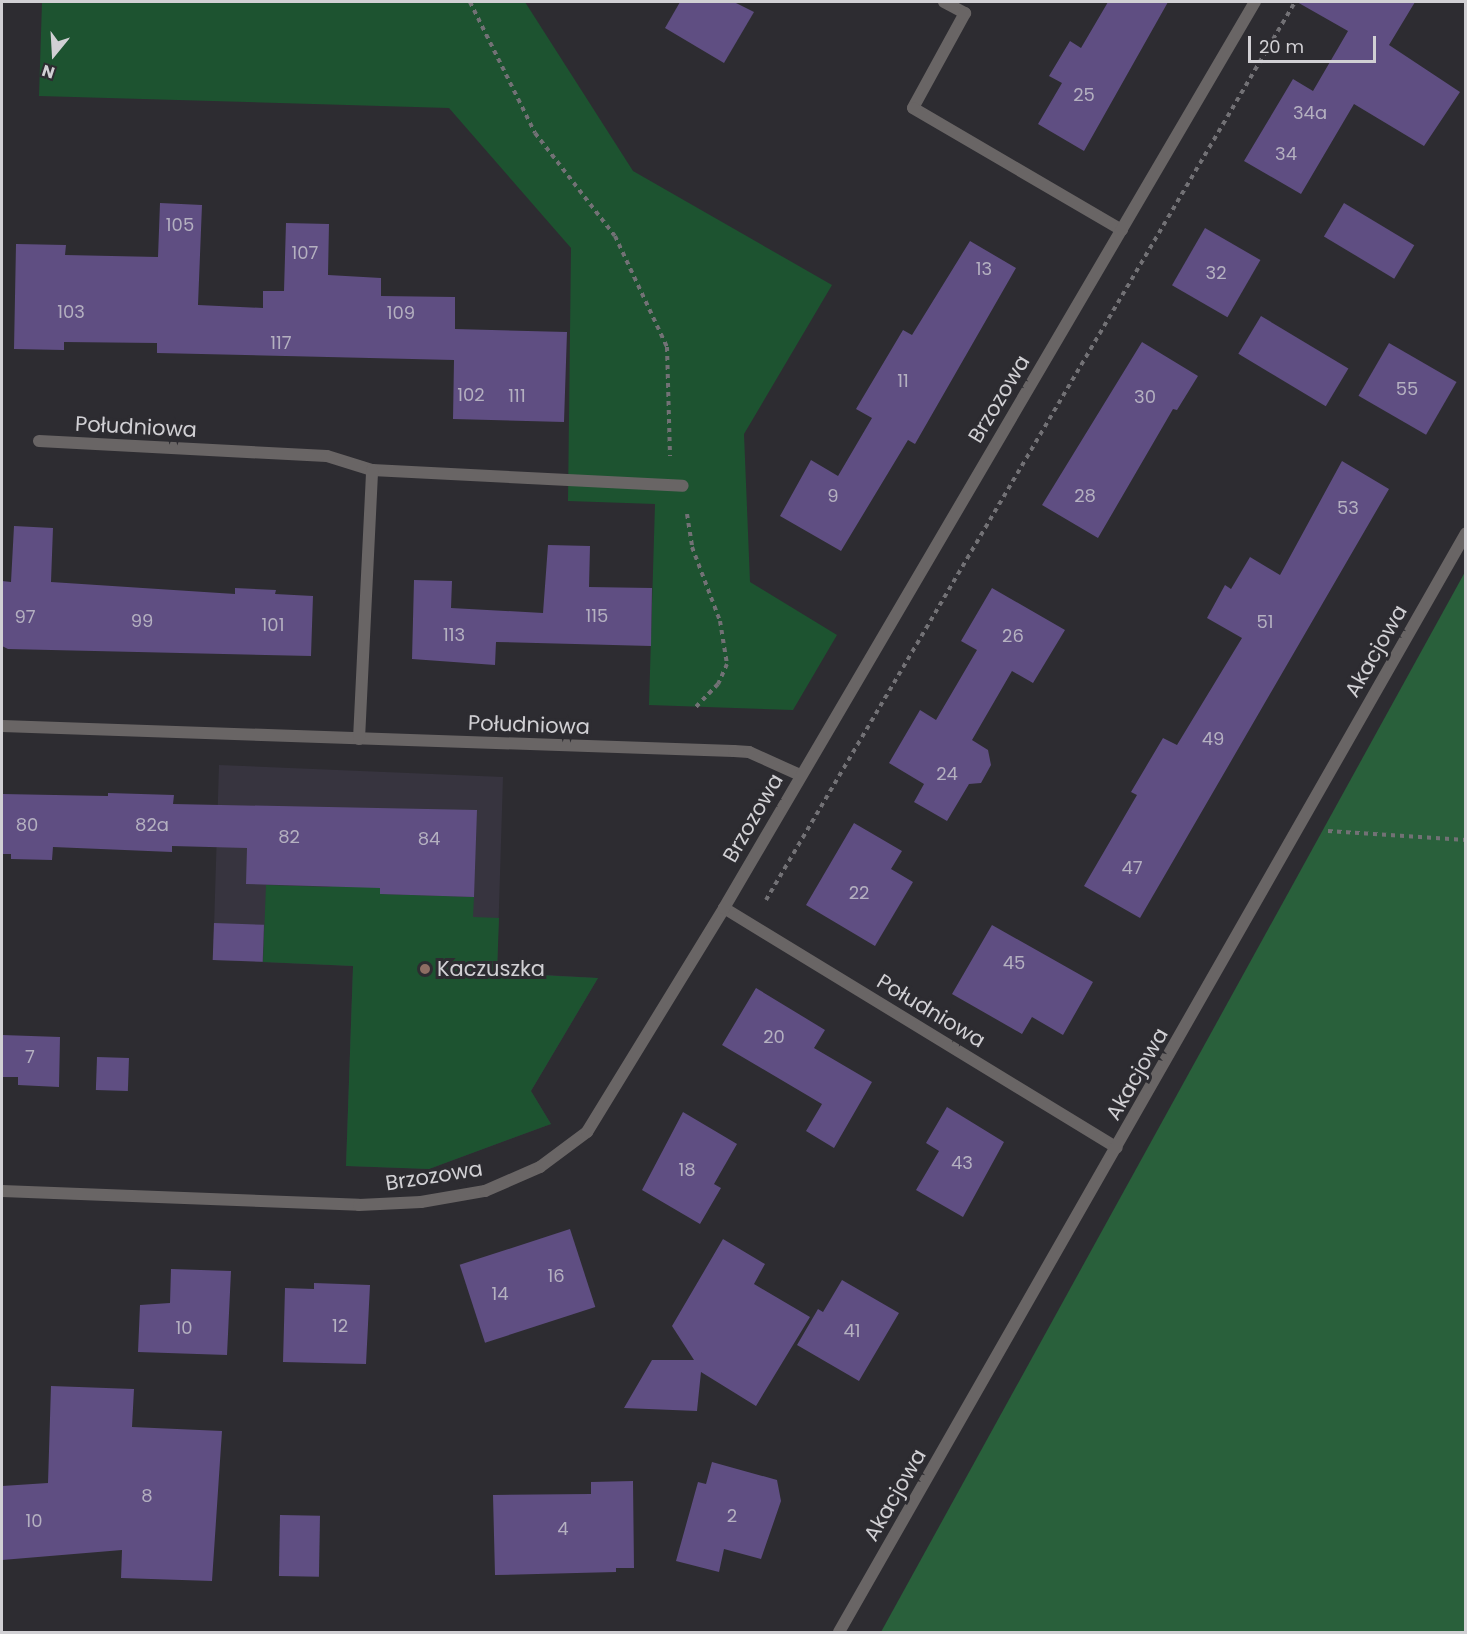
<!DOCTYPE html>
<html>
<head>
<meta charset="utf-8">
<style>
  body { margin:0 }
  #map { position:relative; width:1467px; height:1634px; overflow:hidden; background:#2d2c31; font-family:Poppins,sans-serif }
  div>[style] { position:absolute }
  .built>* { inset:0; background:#37343f }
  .green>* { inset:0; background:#1d5330 }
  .forest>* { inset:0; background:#29603b }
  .building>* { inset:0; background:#5f4e82; transform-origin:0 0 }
  .path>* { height:4px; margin-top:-2px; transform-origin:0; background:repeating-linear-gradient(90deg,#727175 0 4.5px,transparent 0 9px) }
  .service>* { height:12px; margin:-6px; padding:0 6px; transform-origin:6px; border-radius:6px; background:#696565 }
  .minor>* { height:12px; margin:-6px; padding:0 6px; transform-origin:6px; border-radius:6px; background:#696565 }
  .dots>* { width:16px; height:16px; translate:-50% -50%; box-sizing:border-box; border:3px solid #2d2c31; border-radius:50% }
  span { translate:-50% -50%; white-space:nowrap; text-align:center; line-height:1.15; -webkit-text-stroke:6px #2d2c31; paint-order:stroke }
  .number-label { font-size:18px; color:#b4b0c0 }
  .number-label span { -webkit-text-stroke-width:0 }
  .street-label { font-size:21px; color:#d1d0d4 }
  .poi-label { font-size:21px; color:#d1d0d4 }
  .left { translate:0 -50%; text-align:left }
  .frame { position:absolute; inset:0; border:3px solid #d1d0d4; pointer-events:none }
  .north { position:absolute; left:24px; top:24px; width:60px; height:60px; -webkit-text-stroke:4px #2d2c31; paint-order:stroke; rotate:198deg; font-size:16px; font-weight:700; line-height:24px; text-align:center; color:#d1d0d4 }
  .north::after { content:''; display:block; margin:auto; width:21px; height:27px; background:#d1d0d4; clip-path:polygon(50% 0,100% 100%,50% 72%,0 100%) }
  .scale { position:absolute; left:1248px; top:36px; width:128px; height:27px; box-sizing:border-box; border:3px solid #d1d0d4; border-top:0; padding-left:8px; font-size:18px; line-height:21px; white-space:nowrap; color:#d1d0d4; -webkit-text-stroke:4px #2d2c31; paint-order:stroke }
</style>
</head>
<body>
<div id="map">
  <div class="built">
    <div style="clip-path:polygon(219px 765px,503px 777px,497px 972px,598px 978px,531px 1091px,551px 1124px,429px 1169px,346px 1166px,353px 966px,213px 960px)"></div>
  </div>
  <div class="green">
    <div style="clip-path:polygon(42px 2px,525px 2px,633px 171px,832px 285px,744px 434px,750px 582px,837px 635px,793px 710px,649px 705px,655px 504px,568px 501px,571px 248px,449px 108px,39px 96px)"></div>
    <div style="clip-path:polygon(381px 858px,380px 894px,474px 897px,473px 917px,499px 918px,497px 973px,598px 978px,531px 1091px,551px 1124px,429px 1169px,346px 1166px,353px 966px,263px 962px,266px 885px,329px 887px)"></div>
  </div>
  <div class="forest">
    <div style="clip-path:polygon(1465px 572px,1465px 1632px,881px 1632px)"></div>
  </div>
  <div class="building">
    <div style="clip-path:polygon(680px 2px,734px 2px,754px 12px,724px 63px,665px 28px)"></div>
    <div style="clip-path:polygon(1108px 2px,1168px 2px,1084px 151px,1038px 124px,1062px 83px,1049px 76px,1070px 41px,1081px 48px)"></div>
    <div style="clip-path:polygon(1297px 2px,1415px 2px,1389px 45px,1460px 92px,1424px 146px,1354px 104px,1301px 194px,1244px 161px,1293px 79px,1313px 91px,1348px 31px)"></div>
    <div style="clip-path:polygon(160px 203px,202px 205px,198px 305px,263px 308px,263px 291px,284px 291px,286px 223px,329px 224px,328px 275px,381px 278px,381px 296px,455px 297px,455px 329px,567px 332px,564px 422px,453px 419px,454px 360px,157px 353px,157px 343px,64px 342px,64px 350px,14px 349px,16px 244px,66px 245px,65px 255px,158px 257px)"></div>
    <div style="left:1344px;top:203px;width:82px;height:39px;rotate:31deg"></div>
    <div style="left:1205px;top:228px;width:64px;height:66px;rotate:30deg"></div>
    <div style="clip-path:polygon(970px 241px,1016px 268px,915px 444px,908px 440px,841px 551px,780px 516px,811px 460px,838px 476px,872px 418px,856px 409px,903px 330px,912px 335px)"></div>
    <div style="left:1261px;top:316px;width:102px;height:44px;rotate:31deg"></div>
    <div style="clip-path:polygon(1142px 342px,1198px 376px,1177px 410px,1173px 409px,1098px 538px,1042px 505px)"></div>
    <div style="left:1389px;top:343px;width:78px;height:61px;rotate:30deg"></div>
    <div style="clip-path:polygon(1342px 461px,1389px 489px,1140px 918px,1084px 886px,1137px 795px,1131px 792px,1163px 738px,1177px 745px,1242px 638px,1207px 618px,1225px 585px,1231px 589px,1250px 557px,1280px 575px)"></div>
    <div style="clip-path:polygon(14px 526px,53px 528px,51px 582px,235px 594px,235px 588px,276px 590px,275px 594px,313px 596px,311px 656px,8px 649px,2px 646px,2px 581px,11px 582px)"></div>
    <div style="clip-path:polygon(548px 545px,590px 546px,589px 587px,652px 588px,651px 646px,496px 642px,495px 665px,412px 659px,414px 580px,452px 581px,451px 608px,543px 613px)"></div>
    <div style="clip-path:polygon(992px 588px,1065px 630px,1033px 683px,1012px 671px,972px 740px,988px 750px,991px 765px,981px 783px,969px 784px,947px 821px,914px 802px,924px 784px,889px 763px,920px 710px,936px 720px,977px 650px,961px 641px)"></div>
    <div style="clip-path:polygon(108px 793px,174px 795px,173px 804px,477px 810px,474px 897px,380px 894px,380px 888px,246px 884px,247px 848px,172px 846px,172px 852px,53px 847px,52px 860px,11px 859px,11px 854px,2px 854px,2px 794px,108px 796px)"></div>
    <div style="clip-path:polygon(854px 823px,902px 851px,891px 869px,913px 882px,875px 946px,806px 905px)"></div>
    <div style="left:214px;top:923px;width:50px;height:37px;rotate:2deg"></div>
    <div style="clip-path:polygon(992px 925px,1093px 982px,1063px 1035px,1032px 1017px,1022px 1034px,952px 994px)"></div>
    <div style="clip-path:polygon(756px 988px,825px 1030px,814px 1048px,872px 1082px,834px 1148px,806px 1131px,822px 1104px,722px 1045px)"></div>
    <div style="clip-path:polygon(2px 1035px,60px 1037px,59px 1087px,18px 1085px,18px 1077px,2px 1077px)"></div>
    <div style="left:97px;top:1057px;width:32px;height:33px;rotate:2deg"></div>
    <div style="clip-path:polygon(947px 1107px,1004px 1142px,963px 1217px,916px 1190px,939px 1151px,926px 1143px)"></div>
    <div style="clip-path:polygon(683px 1112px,737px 1144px,714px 1184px,721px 1188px,700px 1224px,642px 1190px)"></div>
    <div style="left:570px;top:1229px;width:82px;height:116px;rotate:72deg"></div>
    <div style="clip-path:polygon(723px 1239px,765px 1264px,754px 1284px,810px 1317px,756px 1406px,701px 1372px,697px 1411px,624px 1408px,652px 1360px,694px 1360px,672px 1326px)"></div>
    <div style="clip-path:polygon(171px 1269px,231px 1271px,227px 1355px,138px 1352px,140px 1305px,170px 1303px)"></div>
    <div style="clip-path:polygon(842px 1280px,899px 1313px,859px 1381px,797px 1345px,818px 1309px,823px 1312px)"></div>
    <div style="clip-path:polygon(314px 1283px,370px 1285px,366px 1364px,283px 1362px,285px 1288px,314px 1289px)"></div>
    <div style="clip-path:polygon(51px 1386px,134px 1389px,132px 1427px,222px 1431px,212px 1581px,121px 1578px,122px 1550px,2px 1560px,2px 1486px,48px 1483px)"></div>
    <div style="clip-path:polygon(712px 1462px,777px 1480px,781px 1501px,761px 1559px,724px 1549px,719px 1572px,676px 1561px,698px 1482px,706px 1484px)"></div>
    <div style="clip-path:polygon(633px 1481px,634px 1568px,616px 1568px,616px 1572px,495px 1575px,493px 1495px,591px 1494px,591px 1482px)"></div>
    <div style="left:280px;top:1515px;width:40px;height:61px;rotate:1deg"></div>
  </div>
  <div class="path">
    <div style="left:470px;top:2px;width:146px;rotate:63.6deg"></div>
    <div style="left:535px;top:133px;width:130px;rotate:52.2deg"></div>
    <div style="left:615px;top:236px;width:123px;rotate:64.9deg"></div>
    <div style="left:667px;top:347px;width:109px;rotate:88.4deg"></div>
    <div style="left:687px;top:514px;width:33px;rotate:81deg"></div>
    <div style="left:692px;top:547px;width:79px;rotate:69.3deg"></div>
    <div style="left:720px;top:621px;width:44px;rotate:80.8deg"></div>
    <div style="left:727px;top:664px;width:22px;rotate:114deg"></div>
    <div style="left:718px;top:684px;width:33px;rotate:134deg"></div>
    <div style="left:1328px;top:831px;width:138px;rotate:3.7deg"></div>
    <div style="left:766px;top:900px;width:1042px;rotate:-59.5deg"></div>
  </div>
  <div class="service">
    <div style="left:944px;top:2px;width:24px;rotate:28deg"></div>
    <div style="left:965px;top:13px;width:108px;rotate:118.7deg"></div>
    <div style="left:913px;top:108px;width:242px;rotate:30.3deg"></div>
  </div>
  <div class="minor">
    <div style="left:39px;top:441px;width:288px;rotate:3deg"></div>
    <div style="left:327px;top:456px;width:47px;rotate:17.3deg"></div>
    <div style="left:372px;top:470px;width:311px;rotate:2.9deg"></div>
    <div style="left:2px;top:726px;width:732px;rotate:1.96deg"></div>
    <div style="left:734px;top:751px;width:15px;rotate:4deg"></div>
    <div style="left:749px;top:752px;width:56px;rotate:24.3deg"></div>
    <div style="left:359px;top:739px;width:269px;rotate:-87.2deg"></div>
    <div style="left:724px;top:908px;width:460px;rotate:31.4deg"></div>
    <div style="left:2px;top:1191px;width:357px;rotate:2.2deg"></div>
    <div style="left:359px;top:1205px;width:62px;rotate:-2.8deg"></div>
    <div style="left:421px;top:1202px;width:65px;rotate:-9.8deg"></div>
    <div style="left:485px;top:1191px;width:60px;rotate:-23.6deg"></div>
    <div style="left:540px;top:1167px;width:59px;rotate:-36.7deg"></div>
    <div style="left:587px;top:1132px;width:263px;rotate:-58.5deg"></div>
    <div style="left:724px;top:908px;width:1050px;rotate:-59.63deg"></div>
    <div style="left:839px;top:1632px;width:1265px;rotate:-60.29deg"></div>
  </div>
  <div class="dots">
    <div style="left:425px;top:969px;background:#8d6e63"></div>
  </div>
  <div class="number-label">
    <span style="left:1084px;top:95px">25</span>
    <span style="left:1310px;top:113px">34a</span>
    <span style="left:1286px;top:154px">34</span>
    <span style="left:180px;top:225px">105</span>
    <span style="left:305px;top:253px">107</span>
    <span style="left:984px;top:269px">13</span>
    <span style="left:1216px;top:273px">32</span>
    <span style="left:71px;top:312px">103</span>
    <span style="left:401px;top:313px">109</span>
    <span style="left:281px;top:343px">117</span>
    <span style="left:903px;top:381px">11</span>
    <span style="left:1407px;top:389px">55</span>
    <span style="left:471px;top:395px">102</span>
    <span style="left:517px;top:396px">111</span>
    <span style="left:1145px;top:397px">30</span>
    <span style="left:833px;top:496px">9</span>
    <span style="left:1085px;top:496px">28</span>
    <span style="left:1348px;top:508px">53</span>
    <span style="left:597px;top:616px">115</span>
    <span style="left:25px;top:617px">97</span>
    <span style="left:142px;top:621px">99</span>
    <span style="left:1265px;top:622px">51</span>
    <span style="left:273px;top:625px">101</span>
    <span style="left:454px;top:635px">113</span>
    <span style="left:1013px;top:636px">26</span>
    <span style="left:1213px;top:739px">49</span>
    <span style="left:947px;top:774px">24</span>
    <span style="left:27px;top:825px">80</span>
    <span style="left:152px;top:825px">82a</span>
    <span style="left:289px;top:837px">82</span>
    <span style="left:429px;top:839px">84</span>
    <span style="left:1132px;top:868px">47</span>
    <span style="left:859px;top:893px">22</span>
    <span style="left:1014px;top:963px">45</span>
    <span style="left:774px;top:1037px">20</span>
    <span style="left:30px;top:1057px">7</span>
    <span style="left:962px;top:1163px">43</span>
    <span style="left:687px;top:1170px">18</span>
    <span style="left:556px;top:1276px">16</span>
    <span style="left:500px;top:1294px">14</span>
    <span style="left:340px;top:1326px">12</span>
    <span style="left:184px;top:1328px">10</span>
    <span style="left:852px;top:1331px">41</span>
    <span style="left:147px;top:1496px">8</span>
    <span style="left:732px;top:1516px">2</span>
    <span style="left:34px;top:1521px">10</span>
    <span style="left:563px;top:1529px">4</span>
  </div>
  <div class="street-label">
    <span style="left:999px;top:399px;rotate:-59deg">Brzozowa</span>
    <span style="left:136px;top:427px;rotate:3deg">Południowa</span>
    <span style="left:1376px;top:651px;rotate:-60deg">Akacjowa</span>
    <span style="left:529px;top:725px;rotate:2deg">Południowa</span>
    <span style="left:753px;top:818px;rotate:-60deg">Brzozowa</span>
    <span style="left:931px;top:1011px;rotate:31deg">Południowa</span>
    <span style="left:1137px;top:1074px;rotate:-60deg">Akacjowa</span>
    <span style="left:434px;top:1176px;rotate:-9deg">Brzozowa</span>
    <span style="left:895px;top:1495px;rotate:-60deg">Akacjowa</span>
  </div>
  <div class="poi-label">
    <span class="left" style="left:437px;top:969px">Kaczuszka</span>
  </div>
  <div class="frame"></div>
  <div class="north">N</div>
  <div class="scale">20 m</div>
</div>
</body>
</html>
